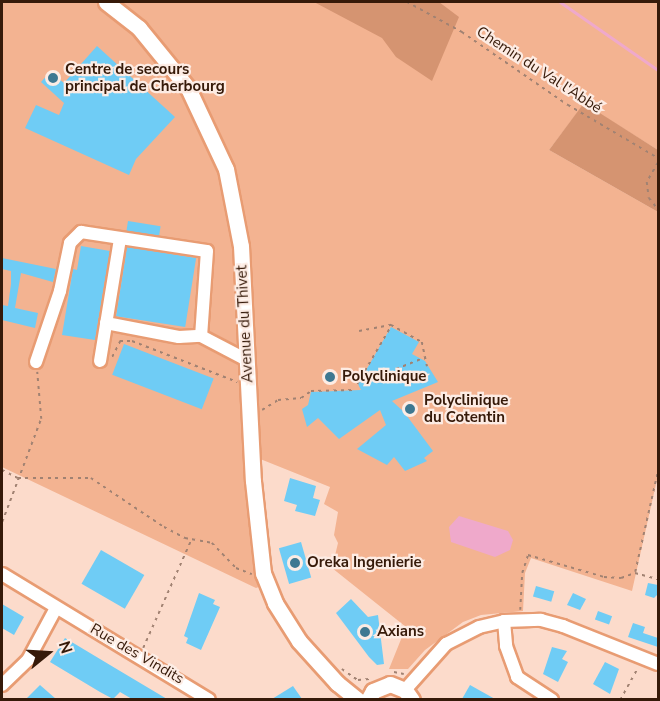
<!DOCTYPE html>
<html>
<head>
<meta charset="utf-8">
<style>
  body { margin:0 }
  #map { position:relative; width:660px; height:701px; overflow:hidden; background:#fcdbcb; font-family:"Nunito Sans",sans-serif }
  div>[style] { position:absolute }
  .green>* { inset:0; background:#f3b391 }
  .forest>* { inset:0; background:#d59471 }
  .water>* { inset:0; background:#efa9cb }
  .stream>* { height:3px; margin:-1.5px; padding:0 1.5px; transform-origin:1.5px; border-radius:1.5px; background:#efa9cb }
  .building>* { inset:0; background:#6fccf5; transform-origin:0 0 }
  .path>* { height:1.5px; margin-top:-0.75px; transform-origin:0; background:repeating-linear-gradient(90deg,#a18272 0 3px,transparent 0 7.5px) }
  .roads { filter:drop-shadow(2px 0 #e89c73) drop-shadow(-2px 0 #e89c73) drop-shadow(0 2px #e89c73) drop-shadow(0 -2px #e89c73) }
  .minor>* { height:12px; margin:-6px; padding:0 6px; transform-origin:6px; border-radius:6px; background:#fff }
  .major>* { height:15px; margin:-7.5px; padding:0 7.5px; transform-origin:7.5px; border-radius:7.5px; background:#fff }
  .dots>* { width:16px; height:16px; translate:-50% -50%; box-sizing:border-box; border:3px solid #fdece4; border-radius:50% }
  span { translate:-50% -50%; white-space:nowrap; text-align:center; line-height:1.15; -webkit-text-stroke:4.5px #fdece4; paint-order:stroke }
  .poi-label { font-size:15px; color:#361a09; font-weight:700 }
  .left { translate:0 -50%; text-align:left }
  .street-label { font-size:15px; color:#361a09 }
  .frame { position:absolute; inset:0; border:3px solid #361a09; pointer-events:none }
  .north { position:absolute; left:18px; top:623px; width:60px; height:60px; -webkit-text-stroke:4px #fdece4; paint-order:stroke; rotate:72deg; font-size:16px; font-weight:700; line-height:24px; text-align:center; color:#361a09 }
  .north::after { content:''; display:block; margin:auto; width:21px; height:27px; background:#361a09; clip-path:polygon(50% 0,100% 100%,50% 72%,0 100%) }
</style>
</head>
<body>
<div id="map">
  <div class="green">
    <div style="clip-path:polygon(2px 2px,658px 2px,658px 150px,584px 104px,549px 150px,658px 212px,658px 475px,632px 591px,531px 558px,525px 573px,523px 611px,481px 615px,463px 622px,425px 650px,408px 669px,389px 669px,406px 627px,332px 568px,338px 543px,334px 535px,338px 512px,324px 504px,330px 487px,253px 456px,267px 584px,256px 588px,2px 467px)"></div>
  </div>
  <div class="forest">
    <div style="clip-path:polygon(314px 2px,439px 2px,459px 17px,432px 81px,396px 57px,382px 38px)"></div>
    <div style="clip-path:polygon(584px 103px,658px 150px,658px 212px,549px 150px)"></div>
  </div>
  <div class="water">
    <div style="clip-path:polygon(459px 516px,508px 531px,513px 540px,510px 550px,495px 557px,451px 542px,449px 527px)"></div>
  </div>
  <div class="stream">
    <div style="left:560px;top:2px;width:119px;rotate:34.8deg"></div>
  </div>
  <div class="building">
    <div style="clip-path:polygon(97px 46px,175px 117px,136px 159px,129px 175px,25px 128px,36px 105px,59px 115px,64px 103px,41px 82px,50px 72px,64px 83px)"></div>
    <div style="left:128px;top:221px;width:33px;height:10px;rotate:9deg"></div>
    <div style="clip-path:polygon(81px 246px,110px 251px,95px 340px,62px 335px,73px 269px,77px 270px)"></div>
    <div style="left:127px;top:247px;width:70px;height:70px;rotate:9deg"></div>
    <div style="clip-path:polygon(2px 258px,56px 269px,53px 282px,21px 273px,15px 308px,38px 313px,35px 328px,2px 320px,2px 305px,8px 306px,11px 284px,11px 271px,2px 269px)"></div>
    <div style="clip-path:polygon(391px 327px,419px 342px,412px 354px,425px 361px,438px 382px,392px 401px,404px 412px,433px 451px,424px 458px,427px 461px,405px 471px,394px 457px,387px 465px,357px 449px,386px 425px,380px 410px,339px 439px,318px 418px,307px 427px,302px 409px,308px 405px,311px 392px,361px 390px,358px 384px)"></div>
    <div style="left:124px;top:344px;width:96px;height:33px;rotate:21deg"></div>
    <div style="clip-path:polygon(290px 478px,316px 486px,313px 498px,320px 500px,315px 516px,295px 511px,297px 505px,284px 501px)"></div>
    <div style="left:301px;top:542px;width:37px;height:23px;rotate:74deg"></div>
    <div style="left:101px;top:550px;width:50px;height:39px;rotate:30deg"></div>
    <div style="clip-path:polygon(648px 583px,658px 585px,658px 594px,654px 598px,645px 595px)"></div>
    <div style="left:536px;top:586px;width:19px;height:11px;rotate:16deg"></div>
    <div style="clip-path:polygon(199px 593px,215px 600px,213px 604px,220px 607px,201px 650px,186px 643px,188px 638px,184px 636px)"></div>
    <div style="clip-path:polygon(573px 593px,586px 599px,580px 610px,567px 605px)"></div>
    <div style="clip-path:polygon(351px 599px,368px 617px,378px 615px,384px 664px,377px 665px,369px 657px,336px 613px)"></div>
    <div style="clip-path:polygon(2px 604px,24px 617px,14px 635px,2px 628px)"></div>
    <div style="left:598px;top:611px;width:15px;height:9px;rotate:20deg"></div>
    <div style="clip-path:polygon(633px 623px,645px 627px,643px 633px,658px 638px,658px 647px,628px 637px)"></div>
    <div style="clip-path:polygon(65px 638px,115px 668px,167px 699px,132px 699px,120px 692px,113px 699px,100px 692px,50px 662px)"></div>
    <div style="clip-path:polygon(552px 647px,567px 651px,562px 659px,568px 662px,558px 682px,543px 674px)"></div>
    <div style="clip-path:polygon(605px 662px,619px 669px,610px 694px,593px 684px)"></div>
    <div style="clip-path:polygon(40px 685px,56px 699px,26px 699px)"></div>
    <div style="clip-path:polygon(470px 685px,495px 699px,462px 699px)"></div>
    <div style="clip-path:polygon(293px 686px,302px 699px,272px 699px)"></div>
  </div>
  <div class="path">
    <div style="left:407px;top:2px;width:63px;rotate:28.6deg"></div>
    <div style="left:462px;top:32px;width:129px;rotate:34.6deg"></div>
    <div style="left:568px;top:105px;width:104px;rotate:30.5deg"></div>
    <div style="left:658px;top:163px;width:22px;rotate:120deg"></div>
    <div style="left:647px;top:182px;width:16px;rotate:83deg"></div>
    <div style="left:649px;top:198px;width:14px;rotate:51deg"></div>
    <div style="left:359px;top:331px;width:33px;rotate:-11deg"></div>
    <div style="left:391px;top:325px;width:35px;rotate:29deg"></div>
    <div style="left:422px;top:342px;width:25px;rotate:78deg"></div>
    <div style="left:112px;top:357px;width:18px;rotate:-63deg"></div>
    <div style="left:120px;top:341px;width:12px"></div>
    <div style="left:132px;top:341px;width:113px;rotate:21.3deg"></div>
    <div style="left:396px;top:369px;width:32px;rotate:-22deg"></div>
    <div style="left:357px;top:384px;width:67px;rotate:-59.6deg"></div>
    <div style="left:262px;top:410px;width:19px;rotate:-32deg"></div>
    <div style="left:278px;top:400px;width:23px;rotate:-5deg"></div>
    <div style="left:301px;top:398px;width:12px;rotate:-35deg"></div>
    <div style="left:311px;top:391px;width:43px;rotate:-1.3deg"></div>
    <div style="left:2px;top:470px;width:18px;rotate:27deg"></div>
    <div style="left:18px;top:478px;width:73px"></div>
    <div style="left:91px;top:478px;width:88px;rotate:33.9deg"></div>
    <div style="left:164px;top:527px;width:24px;rotate:28deg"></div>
    <div style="left:185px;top:538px;width:27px;rotate:10deg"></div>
    <div style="left:212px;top:543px;width:35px;rotate:46deg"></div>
    <div style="left:236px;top:568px;width:17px;rotate:21deg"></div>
    <div style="left:2px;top:522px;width:110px;rotate:-69.3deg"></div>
    <div style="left:41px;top:419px;width:47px;rotate:-94.9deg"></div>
    <div style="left:635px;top:572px;width:105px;rotate:-77.3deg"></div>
    <div style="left:520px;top:610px;width:37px;rotate:-87deg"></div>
    <div style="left:522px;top:573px;width:19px;rotate:-72deg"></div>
    <div style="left:528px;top:555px;width:79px;rotate:16.1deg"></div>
    <div style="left:604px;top:577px;width:17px;rotate:3deg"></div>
    <div style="left:621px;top:578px;width:15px;rotate:-20deg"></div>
    <div style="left:635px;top:573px;width:24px;rotate:15deg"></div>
    <div style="left:143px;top:648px;width:118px;rotate:-66deg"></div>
    <div style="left:342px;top:669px;width:19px;rotate:35deg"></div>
    <div style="left:358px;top:680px;width:11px;rotate:-5deg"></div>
    <div style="left:394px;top:672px;width:10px;rotate:11deg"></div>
    <div style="left:620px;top:700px;width:35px;rotate:-61deg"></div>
  </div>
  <div class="roads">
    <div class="minor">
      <div style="left:106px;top:323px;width:74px;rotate:10.9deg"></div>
      <div style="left:179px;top:337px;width:22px;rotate:-3deg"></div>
      <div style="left:201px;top:336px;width:52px;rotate:27.6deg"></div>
      <div style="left:100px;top:361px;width:124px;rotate:-80.7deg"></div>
      <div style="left:36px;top:362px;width:75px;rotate:-71.3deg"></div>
      <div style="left:60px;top:291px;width:49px;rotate:-78.2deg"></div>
      <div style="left:70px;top:243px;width:16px;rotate:-45deg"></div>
      <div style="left:81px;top:232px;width:127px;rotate:8.6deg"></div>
      <div style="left:207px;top:251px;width:85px;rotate:94deg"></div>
      <div style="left:2px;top:574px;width:242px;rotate:31.3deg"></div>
      <div style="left:504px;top:621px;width:25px;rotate:85deg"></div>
      <div style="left:506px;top:646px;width:33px;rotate:70deg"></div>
      <div style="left:517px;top:677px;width:42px;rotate:33.3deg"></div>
      <div style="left:2px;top:685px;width:36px;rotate:-44deg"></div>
      <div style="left:28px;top:660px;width:59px;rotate:-61.7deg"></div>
      <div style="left:405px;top:690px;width:62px;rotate:-48.3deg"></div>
      <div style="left:446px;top:644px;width:37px;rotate:-27deg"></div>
      <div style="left:479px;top:627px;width:26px;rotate:-13deg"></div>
      <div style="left:504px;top:621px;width:37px;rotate:-2deg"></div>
      <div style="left:541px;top:620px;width:23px;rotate:15deg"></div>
      <div style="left:563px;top:626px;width:102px;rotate:21.8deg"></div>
    </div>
    <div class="major">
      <div style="left:106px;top:2px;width:42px;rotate:38.2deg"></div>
      <div style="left:139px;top:28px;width:77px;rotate:50.8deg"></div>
      <div style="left:188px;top:88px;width:89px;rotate:64.9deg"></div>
      <div style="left:226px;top:169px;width:78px;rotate:79deg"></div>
      <div style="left:241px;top:246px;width:235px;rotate:87.1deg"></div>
      <div style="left:253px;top:481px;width:93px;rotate:83.8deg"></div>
      <div style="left:263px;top:573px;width:32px;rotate:68deg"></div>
      <div style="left:275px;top:603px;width:45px;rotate:57.7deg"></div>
      <div style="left:299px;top:641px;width:57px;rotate:47.9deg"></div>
      <div style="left:337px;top:683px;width:27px;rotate:39deg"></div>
      <div style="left:368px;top:700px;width:10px;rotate:-61deg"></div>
      <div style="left:373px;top:691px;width:18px;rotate:-22deg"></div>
      <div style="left:390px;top:684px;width:16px;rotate:22deg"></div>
      <div style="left:405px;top:690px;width:12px;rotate:55deg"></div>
    </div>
  </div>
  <div class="dots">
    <div style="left:53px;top:78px;background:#3e7891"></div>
    <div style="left:330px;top:377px;background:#3e7891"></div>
    <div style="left:410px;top:409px;background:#3e7891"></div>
    <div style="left:295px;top:563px;background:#3e7891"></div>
    <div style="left:365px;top:632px;background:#3e7891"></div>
  </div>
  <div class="poi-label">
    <span class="left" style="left:65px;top:78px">Centre de secours<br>principal de Cherbourg</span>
    <span class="left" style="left:342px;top:377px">Polyclinique</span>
    <span class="left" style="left:424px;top:409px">Polyclinique<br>du Cotentin</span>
    <span class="left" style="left:307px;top:563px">Oreka Ingenierie</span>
    <span class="left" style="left:377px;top:632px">Axians</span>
  </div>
  <div class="street-label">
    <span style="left:539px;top:70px;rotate:33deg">Chemin du Val l'Abbé</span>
    <span style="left:245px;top:324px;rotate:-93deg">Avenue du Thivet</span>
    <span style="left:137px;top:654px;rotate:30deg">Rue des Vindits</span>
  </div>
  <div class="frame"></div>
  <div class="north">N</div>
</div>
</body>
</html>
